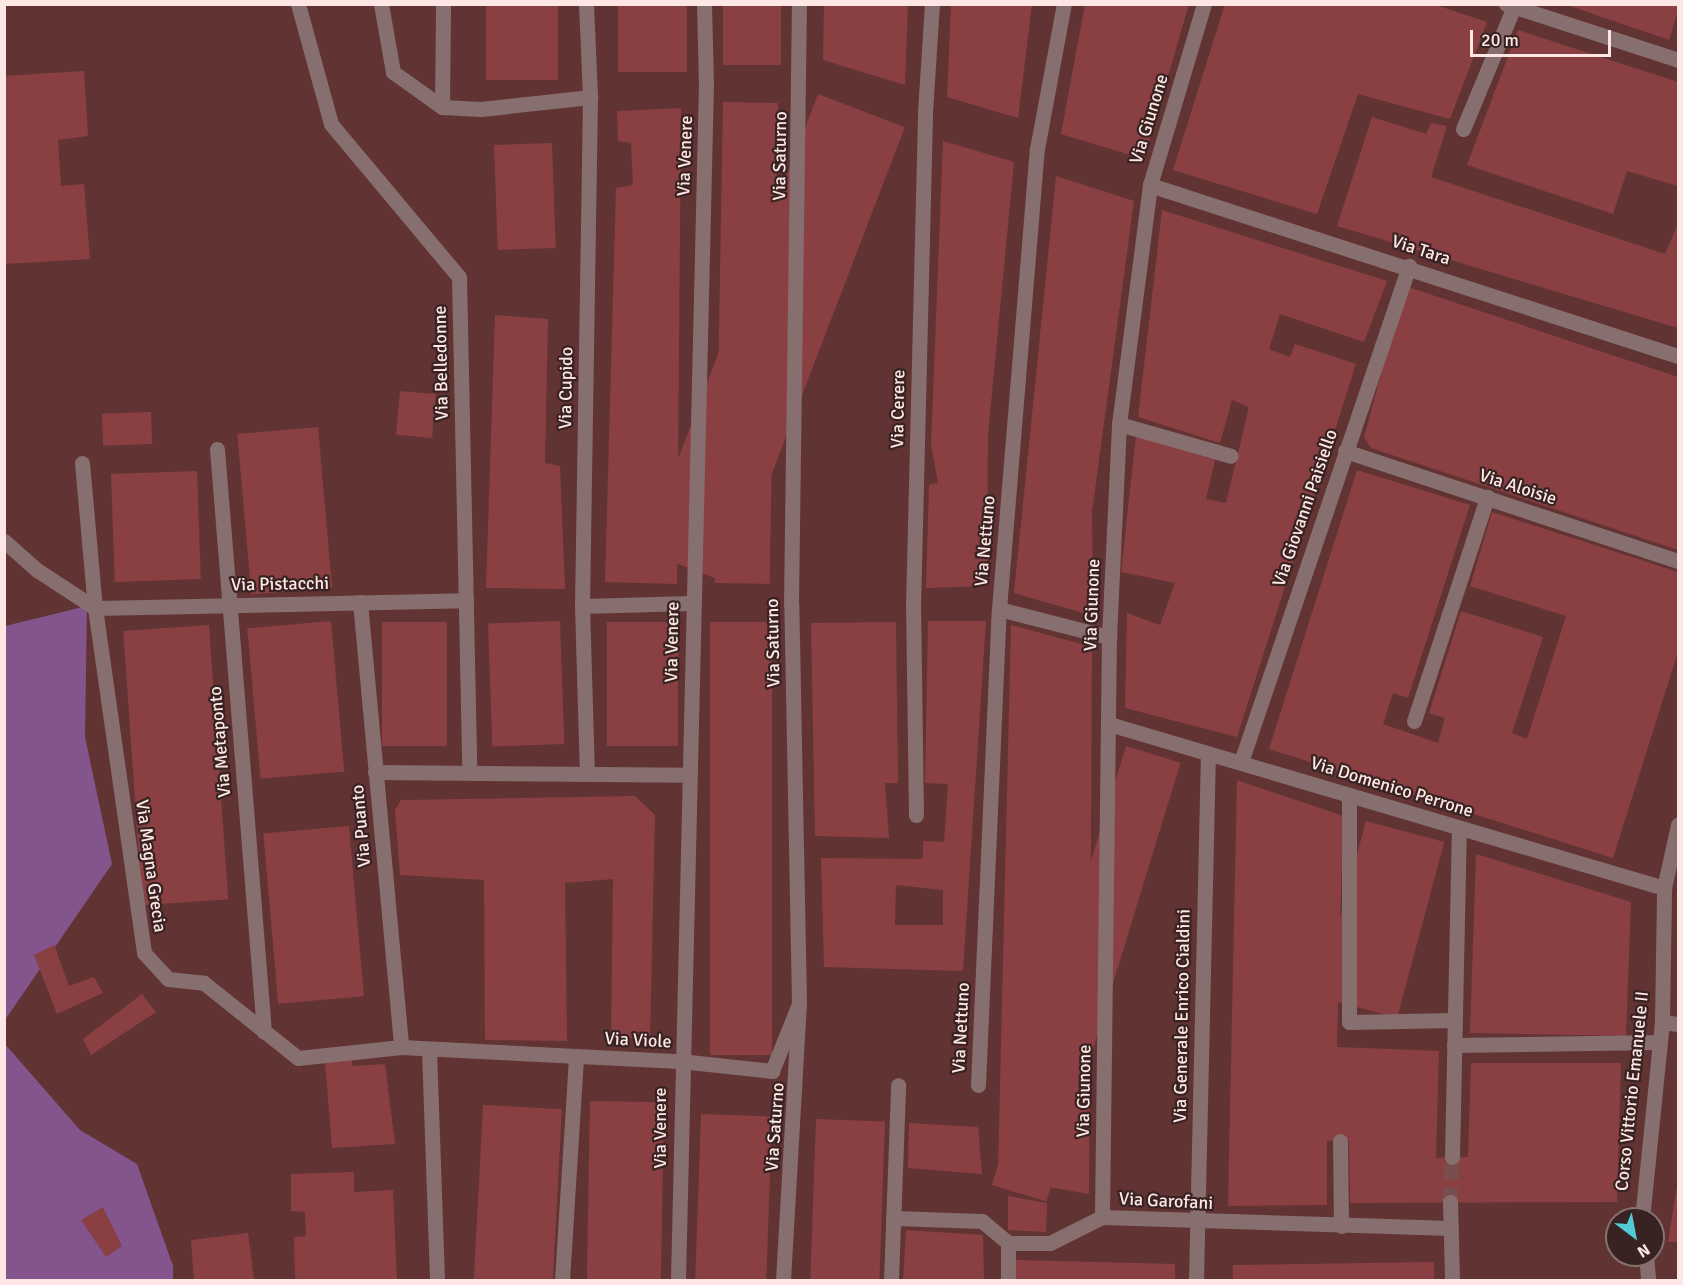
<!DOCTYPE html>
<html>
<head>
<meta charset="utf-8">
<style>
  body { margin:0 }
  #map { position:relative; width:1683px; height:1285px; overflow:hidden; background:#623333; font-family:Signika,sans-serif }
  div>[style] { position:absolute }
  .green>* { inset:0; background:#83558c }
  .building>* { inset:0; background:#8a4042; transform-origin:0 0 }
  .minor-tunnel>* { height:15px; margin-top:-7.5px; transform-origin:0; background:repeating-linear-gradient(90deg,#794e4e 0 15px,transparent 0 23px) }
  .service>* { height:15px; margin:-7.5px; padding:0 7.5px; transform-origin:7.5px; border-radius:7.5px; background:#866f6e }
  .pedestrian>* { height:15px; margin:-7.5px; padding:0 7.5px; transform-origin:7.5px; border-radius:7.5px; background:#866f6e }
  .minor>* { height:15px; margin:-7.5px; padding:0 7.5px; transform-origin:7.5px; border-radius:7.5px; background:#866f6e }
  span { translate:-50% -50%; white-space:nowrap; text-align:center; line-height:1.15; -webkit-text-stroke:4.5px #382322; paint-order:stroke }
  .street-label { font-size:18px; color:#fee6e5 }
  .frame { position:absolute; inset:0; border:6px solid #fee6e5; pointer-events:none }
  .north { position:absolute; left:1605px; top:1207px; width:60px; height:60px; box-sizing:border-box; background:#382322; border:2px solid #877170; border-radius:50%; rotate:148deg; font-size:16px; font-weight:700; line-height:24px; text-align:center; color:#fee6e5 }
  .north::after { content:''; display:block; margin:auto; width:21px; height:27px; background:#51ccd3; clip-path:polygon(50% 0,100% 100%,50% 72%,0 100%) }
  .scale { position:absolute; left:1470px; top:30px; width:141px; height:27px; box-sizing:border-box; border:3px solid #fee6e5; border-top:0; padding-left:8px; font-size:18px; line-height:21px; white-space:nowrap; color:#fee6e5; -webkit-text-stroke:4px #382322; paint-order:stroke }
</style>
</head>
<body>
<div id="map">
  <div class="green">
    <div style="clip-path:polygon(87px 606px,85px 737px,112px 864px,5px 1020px,5px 626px)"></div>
    <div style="clip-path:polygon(4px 1043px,80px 1130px,137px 1164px,173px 1266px,173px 1280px,5px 1280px)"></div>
  </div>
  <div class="building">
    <div style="left:486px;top:4px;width:72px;height:76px"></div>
    <div style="left:618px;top:4px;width:69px;height:68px"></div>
    <div style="left:723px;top:4px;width:58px;height:61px"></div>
    <div style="clip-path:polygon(824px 4px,908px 4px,905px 85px,823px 60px)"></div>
    <div style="clip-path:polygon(951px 4px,1032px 4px,1018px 118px,947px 97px)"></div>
    <div style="clip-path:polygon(1085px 4px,1189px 4px,1144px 159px,1061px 134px)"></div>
    <div style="clip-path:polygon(1225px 4px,1433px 4px,1487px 22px,1450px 119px,1358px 94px,1317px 214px,1173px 170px)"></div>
    <div style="clip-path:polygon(1564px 4px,1678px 4px,1678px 11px,1669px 40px)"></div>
    <div style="clip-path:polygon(1518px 30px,1678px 82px,1678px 186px,1627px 171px,1613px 214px,1467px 165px)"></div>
    <div style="clip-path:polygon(84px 71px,88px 136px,58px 140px,61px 186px,84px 184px,90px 259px,4px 264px,4px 76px)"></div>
    <div style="left:818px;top:94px;width:93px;height:489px;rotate:21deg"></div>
    <div style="left:778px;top:103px;width:481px;height:55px;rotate:91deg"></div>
    <div style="clip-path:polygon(681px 108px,677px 584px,605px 582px,616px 188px,633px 185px,631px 143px,618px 141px,617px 111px)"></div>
    <div style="clip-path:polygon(1372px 117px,1426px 134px,1431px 123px,1447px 126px,1431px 177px,1665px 254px,1678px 224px,1678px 328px,1337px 226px)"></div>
    <div style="clip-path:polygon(943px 141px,1014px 162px,988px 435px,987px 586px,926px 588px,929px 485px,938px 483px,931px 445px)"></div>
    <div style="left:552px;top:143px;width:105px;height:58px;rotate:88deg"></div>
    <div style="clip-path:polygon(1056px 176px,1134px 201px,1092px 512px,1093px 616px,1014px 593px)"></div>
    <div style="clip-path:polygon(1162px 210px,1387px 281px,1364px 342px,1280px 314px,1269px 349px,1290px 357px,1295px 344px,1356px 364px,1237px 737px,1125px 708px,1127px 613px,1160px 625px,1175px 583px,1121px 572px,1136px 435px,1215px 460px,1206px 499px,1226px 503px,1249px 407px,1232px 400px,1220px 443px,1138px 417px)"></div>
    <div style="clip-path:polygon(1405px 286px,1678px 377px,1678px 550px,1371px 448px,1364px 437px)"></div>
    <div style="clip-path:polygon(495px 315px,548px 319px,545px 463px,560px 466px,565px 589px,486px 588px)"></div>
    <div style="left:400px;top:391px;width:36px;height:44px;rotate:5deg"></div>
    <div style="left:151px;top:412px;width:32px;height:49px;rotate:88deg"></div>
    <div style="left:318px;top:427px;width:161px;height:81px;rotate:85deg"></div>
    <div style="clip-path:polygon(1357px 470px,1470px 505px,1408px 698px,1393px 693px,1383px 724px,1438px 743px,1445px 718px,1429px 713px,1461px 611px,1543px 637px,1512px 733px,1527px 739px,1566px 616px,1470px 586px,1492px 512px,1678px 572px,1678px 652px,1613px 858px,1269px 749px)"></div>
    <div style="left:197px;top:471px;width:108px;height:86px;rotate:88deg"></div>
    <div style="left:331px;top:621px;width:151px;height:84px;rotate:85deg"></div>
    <div style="left:560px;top:621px;width:123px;height:72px;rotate:88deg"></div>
    <div style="clip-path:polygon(evenodd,928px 621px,986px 621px,963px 971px,824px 967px,821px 858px,923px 859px,923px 841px,944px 842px,948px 784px,925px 783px,928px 621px,896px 885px,943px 890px,943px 925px,895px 925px,896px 885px)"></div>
    <div style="left:382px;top:622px;width:65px;height:124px"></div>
    <div style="left:678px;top:622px;width:124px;height:71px;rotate:90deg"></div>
    <div style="left:710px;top:622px;width:62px;height:433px"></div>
    <div style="clip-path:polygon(896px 622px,898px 783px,885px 783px,889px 838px,815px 836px,811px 623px)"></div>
    <div style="left:209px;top:625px;width:275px;height:86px;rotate:86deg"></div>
    <div style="clip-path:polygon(1011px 625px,1092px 647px,1089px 1194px,1003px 1179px,998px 1172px)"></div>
    <div style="left:1126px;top:746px;width:57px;height:459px;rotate:17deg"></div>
    <div style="clip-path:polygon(1237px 780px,1343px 816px,1337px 1047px,1439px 1051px,1436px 1158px,1468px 1157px,1471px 1063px,1621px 1063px,1617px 1202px,1350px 1203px,1349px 1140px,1327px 1141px,1327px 1205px,1228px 1206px)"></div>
    <div style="clip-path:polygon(635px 796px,655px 815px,650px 1039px,611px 1037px,613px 879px,565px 883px,567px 1041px,485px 1040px,484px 880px,400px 875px,395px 810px,401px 800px)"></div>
    <div style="left:1366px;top:821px;width:81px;height:182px;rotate:15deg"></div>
    <div style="left:349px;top:826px;width:171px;height:86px;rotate:85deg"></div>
    <div style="clip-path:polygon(1476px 854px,1631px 902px,1626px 1036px,1470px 1033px)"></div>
    <div style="clip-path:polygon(54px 945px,69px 986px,94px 977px,103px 993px,57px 1014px,34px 955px)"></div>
    <div style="clip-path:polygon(142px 994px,156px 1012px,91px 1055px,83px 1039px)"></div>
    <div style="clip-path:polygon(352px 1060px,352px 1066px,385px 1064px,395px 1144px,332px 1148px,325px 1061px)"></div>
    <div style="left:590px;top:1101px;width:74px;height:179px;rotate:1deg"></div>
    <div style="left:483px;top:1105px;width:79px;height:175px;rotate:3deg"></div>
    <div style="left:701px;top:1114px;width:71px;height:166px;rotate:2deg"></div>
    <div style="left:816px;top:1119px;width:69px;height:161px;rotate:2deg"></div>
    <div style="clip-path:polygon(909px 1123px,978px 1127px,982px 1174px,908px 1168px)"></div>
    <div style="clip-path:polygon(354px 1172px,354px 1192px,393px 1190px,397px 1280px,295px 1280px,294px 1237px,306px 1236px,305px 1212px,291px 1211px,291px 1174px)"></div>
    <div style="clip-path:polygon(1677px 1186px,1678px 1242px,1668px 1242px)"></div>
    <div style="clip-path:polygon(1008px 1196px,1047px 1203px,1046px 1232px,1008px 1230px)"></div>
    <div style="clip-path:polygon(103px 1207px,122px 1246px,106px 1257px,81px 1220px)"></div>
    <div style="clip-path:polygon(906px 1230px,983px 1235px,984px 1280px,903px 1280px)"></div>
    <div style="clip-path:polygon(248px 1233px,254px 1279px,194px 1280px,191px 1240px)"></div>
    <div style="clip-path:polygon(1016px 1260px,1175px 1264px,1175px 1280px,1016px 1280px)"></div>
    <div style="clip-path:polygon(1434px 1262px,1434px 1280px,1233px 1280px,1233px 1265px)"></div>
  </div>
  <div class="minor-tunnel">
    <div style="left:1450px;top:1202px;width:45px;rotate:-87.5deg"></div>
  </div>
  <div class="service">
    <div style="left:442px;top:107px;width:103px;rotate:-89.4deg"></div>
  </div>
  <div class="pedestrian">
    <div style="left:1119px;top:424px;width:116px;rotate:15.9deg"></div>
    <div style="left:1340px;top:1141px;width:85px;rotate:89.3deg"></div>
    <div style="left:891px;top:1280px;width:195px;rotate:-87.9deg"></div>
  </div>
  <div class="minor">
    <div style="left:298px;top:4px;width:124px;rotate:74.6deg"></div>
    <div style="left:331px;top:124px;width:199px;rotate:50.1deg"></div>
    <div style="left:459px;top:277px;width:494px;rotate:88.8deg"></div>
    <div style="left:381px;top:4px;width:69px;rotate:80deg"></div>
    <div style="left:393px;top:72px;width:60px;rotate:35.5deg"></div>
    <div style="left:442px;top:107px;width:39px;rotate:3deg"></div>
    <div style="left:481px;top:109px;width:110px;rotate:-6.3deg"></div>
    <div style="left:586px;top:4px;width:93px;rotate:87.5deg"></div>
    <div style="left:590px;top:97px;width:509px;rotate:90.9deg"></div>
    <div style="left:582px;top:606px;width:166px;rotate:88.3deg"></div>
    <div style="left:1506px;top:4px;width:181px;rotate:18deg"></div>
    <div style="left:1463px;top:129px;width:135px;rotate:-67.4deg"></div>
    <div style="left:1150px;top:185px;width:555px;rotate:17.95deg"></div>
    <div style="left:217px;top:449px;width:585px;rotate:85.39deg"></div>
    <div style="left:1345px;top:451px;width:351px;rotate:18.3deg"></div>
    <div style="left:82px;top:463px;width:146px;rotate:84.9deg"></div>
    <div style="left:95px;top:608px;width:348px;rotate:81.9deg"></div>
    <div style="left:144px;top:953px;width:35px;rotate:47deg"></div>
    <div style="left:168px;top:979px;width:36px;rotate:6deg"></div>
    <div style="left:204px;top:983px;width:120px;rotate:38.6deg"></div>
    <div style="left:298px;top:1058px;width:104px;rotate:-6.1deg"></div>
    <div style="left:401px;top:1047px;width:279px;rotate:2.9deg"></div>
    <div style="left:680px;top:1061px;width:93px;rotate:6.2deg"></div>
    <div style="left:772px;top:1071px;width:72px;rotate:-68.1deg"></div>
    <div style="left:4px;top:541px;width:44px;rotate:41.3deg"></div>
    <div style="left:37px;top:570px;width:69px;rotate:33.2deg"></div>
    <div style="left:95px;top:608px;width:371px;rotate:-1.2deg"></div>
    <div style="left:360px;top:602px;width:447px;rotate:84.7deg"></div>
    <div style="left:582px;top:606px;width:110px;rotate:-1.6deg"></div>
    <div style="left:999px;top:609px;width:114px;rotate:14.3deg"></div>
    <div style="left:1414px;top:721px;width:236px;rotate:-71.9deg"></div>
    <div style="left:1109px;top:724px;width:579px;rotate:16.46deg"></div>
    <div style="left:1241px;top:762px;width:524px;rotate:-71.29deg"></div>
    <div style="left:375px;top:772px;width:314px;rotate:0.5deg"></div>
    <div style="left:1349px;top:795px;width:227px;rotate:90deg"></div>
    <div style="left:1349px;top:1022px;width:106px;rotate:-1.1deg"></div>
    <div style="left:916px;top:815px;width:208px;rotate:-90.8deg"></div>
    <div style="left:913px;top:607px;width:495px;rotate:-88.6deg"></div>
    <div style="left:925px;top:112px;width:108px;rotate:-86.3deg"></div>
    <div style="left:1662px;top:1022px;width:16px;rotate:7deg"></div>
    <div style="left:1454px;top:1045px;width:206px;rotate:-0.8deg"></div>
    <div style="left:429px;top:1050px;width:230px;rotate:88deg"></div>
    <div style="left:978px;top:1085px;width:476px;rotate:-87.5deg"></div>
    <div style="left:999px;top:609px;width:462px;rotate:-85.3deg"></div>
    <div style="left:1037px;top:149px;width:147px;rotate:-79.5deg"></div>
    <div style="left:1452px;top:1157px;width:329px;rotate:-88.8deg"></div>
    <div style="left:1450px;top:1202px;width:78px;rotate:88.5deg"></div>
    <div style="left:1102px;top:1217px;width:580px;rotate:-89.31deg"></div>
    <div style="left:1109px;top:637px;width:213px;rotate:-87.3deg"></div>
    <div style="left:1119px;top:424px;width:241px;rotate:-82.6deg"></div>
    <div style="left:1150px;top:185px;width:189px;rotate:-73.4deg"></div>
    <div style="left:893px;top:1218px;width:89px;rotate:1.9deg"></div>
    <div style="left:982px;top:1221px;width:34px;rotate:40deg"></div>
    <div style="left:1008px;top:1243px;width:42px"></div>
    <div style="left:1050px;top:1243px;width:58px;rotate:-26.6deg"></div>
    <div style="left:1102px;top:1217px;width:349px;rotate:1.8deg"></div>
    <div style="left:1642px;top:1219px;width:198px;rotate:-84.2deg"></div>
    <div style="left:1662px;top:1022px;width:134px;rotate:-89.1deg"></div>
    <div style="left:1664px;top:888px;width:65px;rotate:-77.5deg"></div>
    <div style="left:1008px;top:1243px;width:37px;rotate:90deg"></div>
    <div style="left:1646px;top:1255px;width:25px;rotate:85deg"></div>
    <div style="left:562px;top:1280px;width:224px;rotate:-86.4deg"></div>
    <div style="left:678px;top:1280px;width:1194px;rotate:-88.66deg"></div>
    <div style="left:706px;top:86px;width:82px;rotate:-91.4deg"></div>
    <div style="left:783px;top:1280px;width:277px;rotate:-86.7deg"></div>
    <div style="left:799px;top:1003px;width:399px;rotate:-91.1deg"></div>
    <div style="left:791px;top:604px;width:600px;rotate:-89.24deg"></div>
    <div style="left:1196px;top:1280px;width:527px;rotate:-88.7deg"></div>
  </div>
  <div class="street-label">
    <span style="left:1149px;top:119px;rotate:-73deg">Via Giunone</span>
    <span style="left:685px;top:156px;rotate:-88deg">Via Venere</span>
    <span style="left:780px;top:156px;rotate:-89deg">Via Saturno</span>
    <span style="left:1421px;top:250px;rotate:18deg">Via Tara</span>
    <span style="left:441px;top:363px;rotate:-91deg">Via Belledonne</span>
    <span style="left:566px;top:388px;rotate:-89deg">Via Cupido</span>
    <span style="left:898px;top:409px;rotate:-89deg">Via Cerere</span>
    <span style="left:1518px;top:487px;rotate:18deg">Via Aloisie</span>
    <span style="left:1305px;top:508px;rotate:-71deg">Via Giovanni Paisiello</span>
    <span style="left:985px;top:541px;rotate:-85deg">Via Nettuno</span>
    <span style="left:280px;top:584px;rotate:-1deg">Via Pistacchi</span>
    <span style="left:1092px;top:605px;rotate:-88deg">Via Giunone</span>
    <span style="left:672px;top:642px;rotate:-89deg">Via Venere</span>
    <span style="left:773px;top:643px;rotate:-91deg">Via Saturno</span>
    <span style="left:220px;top:742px;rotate:-95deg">Via Metaponto</span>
    <span style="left:1392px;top:787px;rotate:17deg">Via Domenico Perrone</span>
    <span style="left:361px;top:826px;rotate:-95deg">Via Puanto</span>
    <span style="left:151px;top:866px;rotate:82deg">Via Magna Grecia</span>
    <span style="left:1182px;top:1016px;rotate:-89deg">Via Generale Enrico Cialdini</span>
    <span style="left:961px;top:1028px;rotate:-87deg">Via Nettuno</span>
    <span style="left:638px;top:1040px;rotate:3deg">Via Viole</span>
    <span style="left:1084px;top:1091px;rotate:-89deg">Via Giunone</span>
    <span style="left:1632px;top:1091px;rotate:-84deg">Corso Vittorio Emanuele II</span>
    <span style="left:775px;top:1127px;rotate:-86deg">Via Saturno</span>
    <span style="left:660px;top:1128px;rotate:-90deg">Via Venere</span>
    <span style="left:1166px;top:1201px;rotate:3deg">Via Garofani</span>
  </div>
  <div class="frame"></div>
  <div class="north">N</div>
  <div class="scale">20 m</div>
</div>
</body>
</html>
